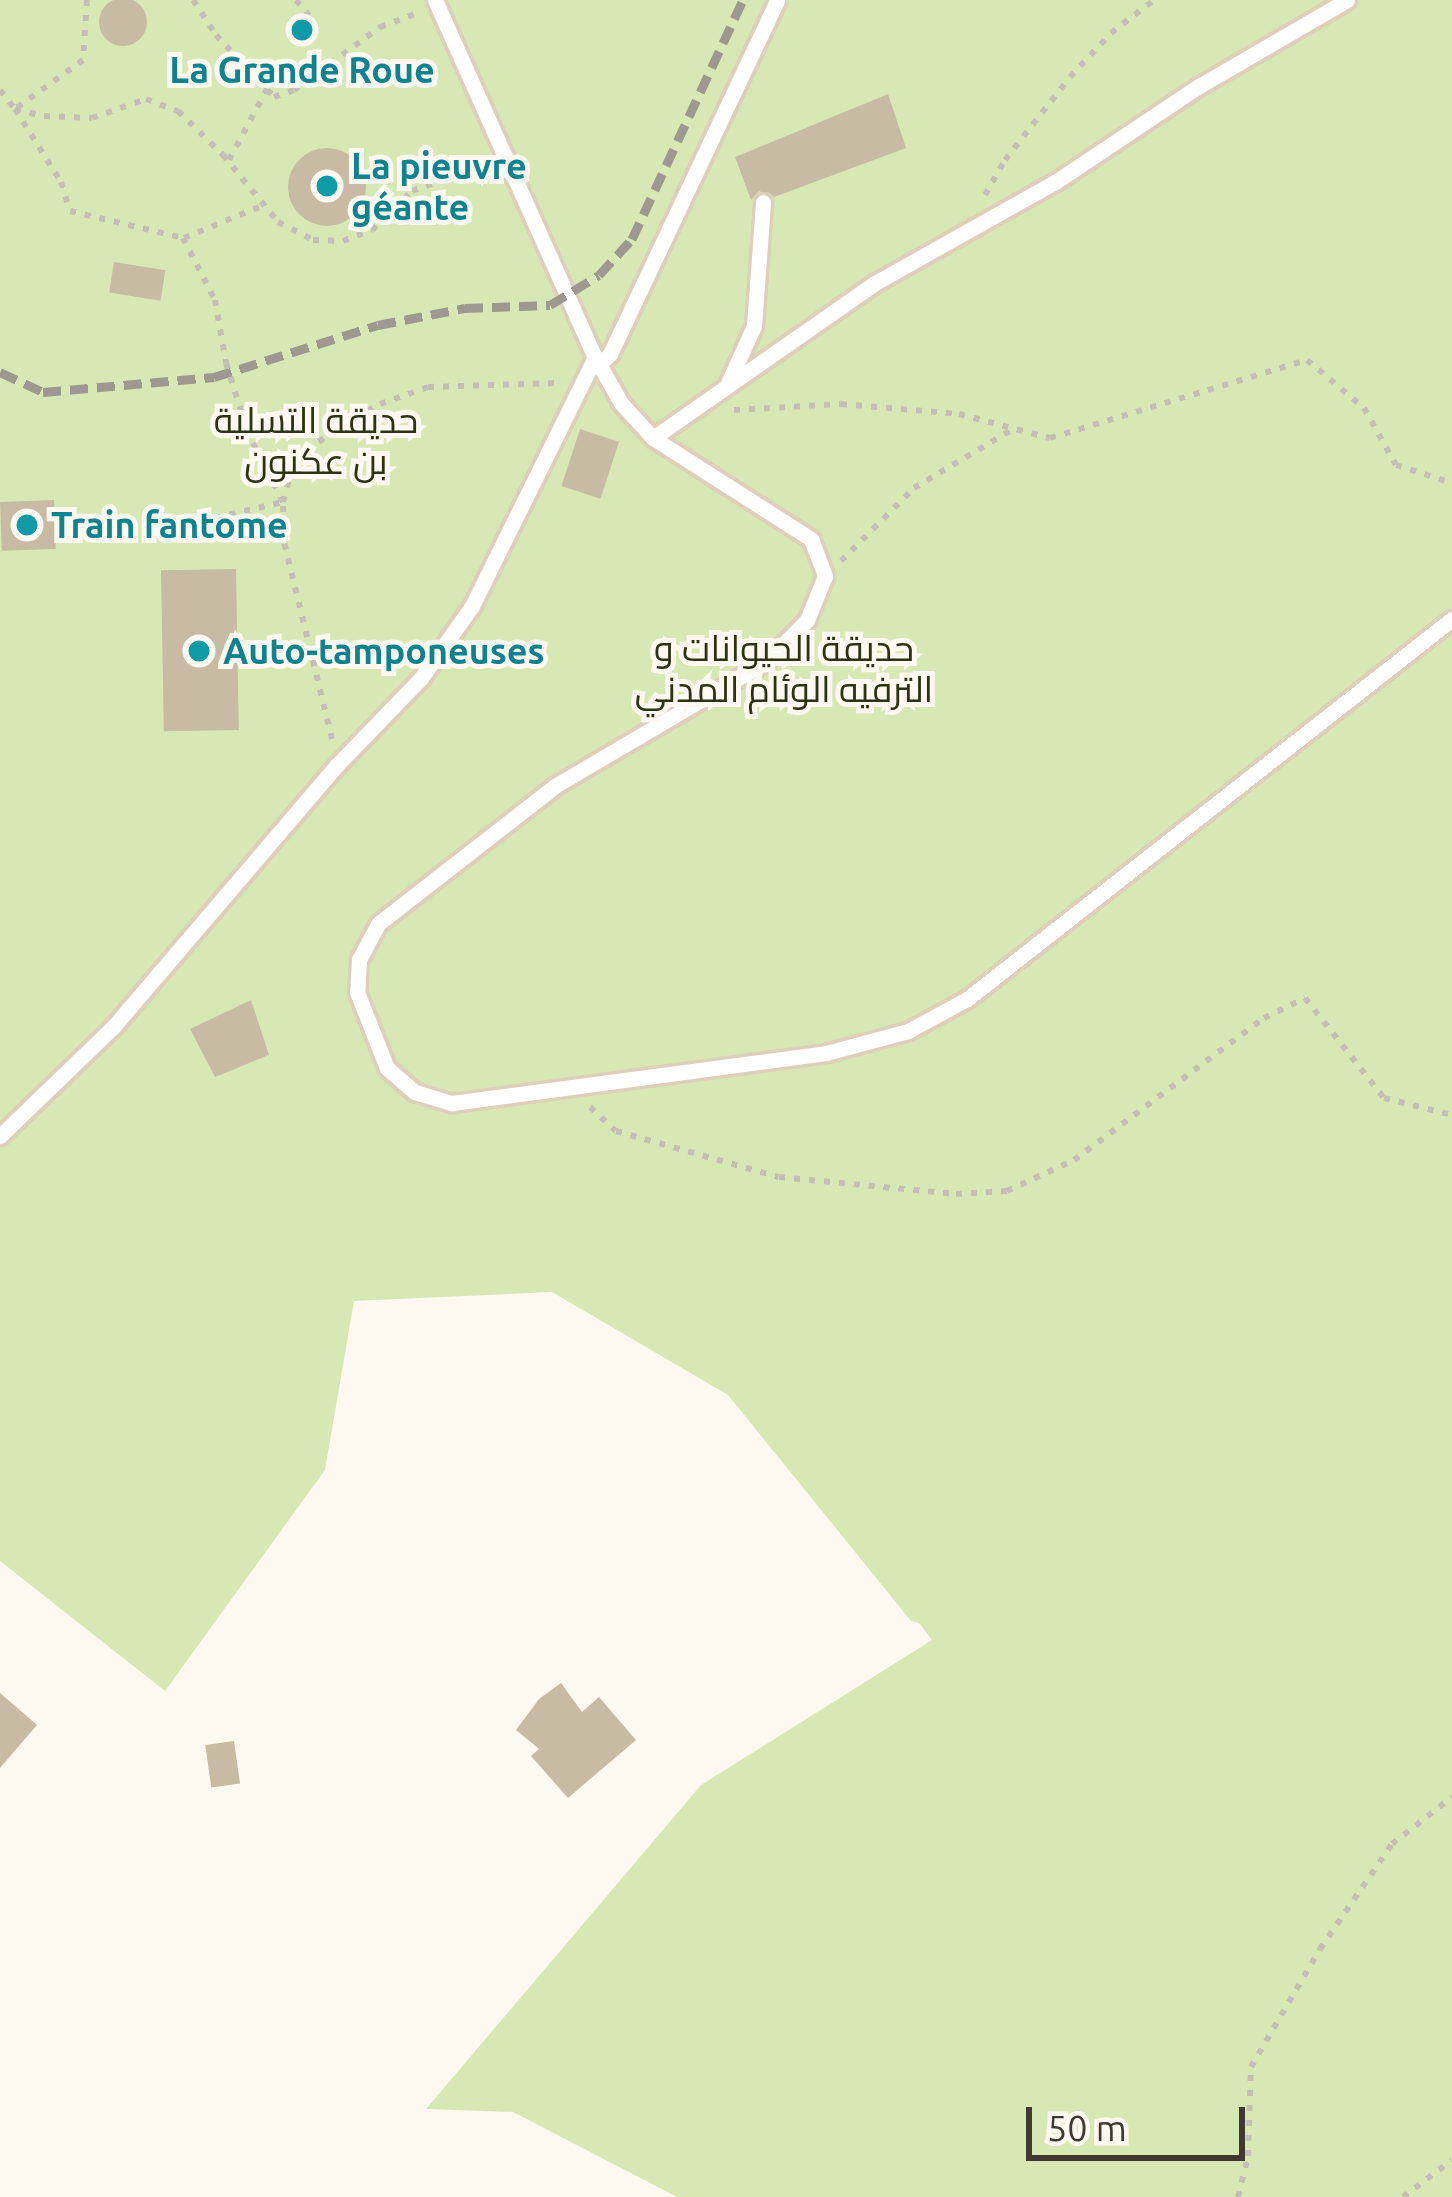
<!DOCTYPE html>
<html>
<head>
<meta charset="utf-8">
<style>
  body { margin:0 }
  #map { position:relative; width:1452px; height:2197px; overflow:hidden; background:#fef9f0; font-family:Ubuntu,Cairo,sans-serif }
  div>[style] { position:absolute }
  .green>* { inset:0; background:#d8e8b5 }
  .building>* { inset:0; background:#c7bba4; transform-origin:0 0 }
  .round { border-radius:50% }
  .path>* { height:6px; margin-top:-3px; transform-origin:0; background:repeating-linear-gradient(90deg,#c4bfb6 0 6px,transparent 0 15px) }
  .roads { filter:drop-shadow(3px 0 #ddd0ba) drop-shadow(-3px 0 #ddd0ba) drop-shadow(0 3px #ddd0ba) drop-shadow(0 -3px #ddd0ba) }
  .lane>* { height:15px; margin:-7.5px; padding:0 7.5px; transform-origin:7.5px; border-radius:7.5px; background:#fff }
  .rail>* { height:9px; margin-top:-4.5px; transform-origin:0; background:repeating-linear-gradient(90deg,#9e9990 0 18px,transparent 0 27px) }
  .path-bridge>* { height:6px; margin-top:-3px; transform-origin:0; background:repeating-linear-gradient(90deg,#c4bfb6 0 6px,transparent 0 15px) }
  .dots>* { width:33px; height:33px; translate:-50% -50%; box-sizing:border-box; border:6px solid #fef9f0; border-radius:50% }
  span { translate:-50% -50%; white-space:nowrap; text-align:center; line-height:1.15; -webkit-text-stroke:10px #fef9f0; paint-order:stroke }
  .culture-label { font-size:36px; color:#0d838f; font-weight:700 }
  .left { translate:0 -50%; text-align:left }
  .park-label { font-size:36px; color:#2a3313 }
  .scale { position:absolute; left:1026px; top:2107px; width:219px; height:54px; box-sizing:border-box; border:6px solid #3f3a31; border-top:0; padding-left:15px; font-size:36px; line-height:42px; white-space:nowrap; color:#3f3a31; -webkit-text-stroke:9px #fef9f0; paint-order:stroke }
</style>
</head>
<body>
<div id="map">
  <div class="green">
    <div style="clip-path:polygon(0 0,1452px 0,1452px 2197px,677px 2197px,513px 2112px,426px 2109px,701px 1785px,932px 1640px,919px 1623px,911px 1621px,728px 1395px,552px 1292px,354px 1301px,325px 1470px,165px 1691px,0 1561px)"></div>
  </div>
  <div class="building">
    <div class="round" style="left:99px;top:-2px;width:48px;height:48px"></div>
    <div style="clip-path:polygon(888px 94px,906px 148px,774px 197px,759px 191px,751px 200px,735px 157px)"></div>
    <div class="round" style="left:288px;top:148px;width:78px;height:78px"></div>
    <div style="left:114px;top:262px;width:52px;height:31px;rotate:9deg"></div>
    <div style="left:580px;top:429px;width:41px;height:60px;rotate:18deg"></div>
    <div style="left:54px;top:500px;width:49px;height:54px;rotate:88deg"></div>
    <div style="left:236px;top:569px;width:161px;height:75px;rotate:89deg"></div>
    <div style="clip-path:polygon(251px 1000px,269px 1055px,215px 1077px,190px 1029px)"></div>
    <div style="clip-path:polygon(561px 1683px,582px 1712px,599px 1697px,636px 1740px,568px 1798px,531px 1756px,539px 1749px,516px 1730px,539px 1699px)"></div>
    <div style="clip-path:polygon(0 1693px,37px 1725px,0 1768px)"></div>
    <div style="left:234px;top:1741px;width:43px;height:29px;rotate:82deg"></div>
  </div>
  <div class="path">
    <div style="left:87px;top:0;width:60px;rotate:93.8deg"></div>
    <div style="left:83px;top:60px;width:84px;rotate:144.2deg"></div>
    <div style="left:15px;top:109px;width:86px;rotate:57.8deg"></div>
    <div style="left:61px;top:182px;width:30px;rotate:73deg"></div>
    <div style="left:70px;top:211px;width:116px;rotate:13.4deg"></div>
    <div style="left:183px;top:238px;width:70px;rotate:62.7deg"></div>
    <div style="left:215px;top:300px;width:64px;rotate:80.1deg"></div>
    <div style="left:193px;top:0;width:42px;rotate:56.7deg"></div>
    <div style="left:216px;top:35px;width:85px;rotate:46.9deg"></div>
    <div style="left:274px;top:97px;width:21px;rotate:-19deg"></div>
    <div style="left:294px;top:90px;width:107px;rotate:-36.2deg"></div>
    <div style="left:380px;top:27px;width:40px;rotate:-20.2deg"></div>
    <div style="left:296px;top:0;width:20px;rotate:49deg"></div>
    <div style="left:0;top:90px;width:24px;rotate:52deg"></div>
    <div style="left:15px;top:109px;width:30px;rotate:14deg"></div>
    <div style="left:44px;top:116px;width:48px;rotate:2.4deg"></div>
    <div style="left:92px;top:118px;width:57px;rotate:-19.4deg"></div>
    <div style="left:146px;top:99px;width:34px;rotate:21deg"></div>
    <div style="left:178px;top:111px;width:63px;rotate:44.4deg"></div>
    <div style="left:223px;top:155px;width:87px;rotate:50.6deg"></div>
    <div style="left:278px;top:222px;width:39px;rotate:27deg"></div>
    <div style="left:313px;top:240px;width:30px;rotate:2deg"></div>
    <div style="left:343px;top:241px;width:31px;rotate:-21deg"></div>
    <div style="left:372px;top:230px;width:56px;rotate:-44.3deg"></div>
    <div style="left:412px;top:191px;width:78px;rotate:-19.4deg"></div>
    <div style="left:229px;top:160px;width:81px;rotate:-61.8deg"></div>
    <div style="left:985px;top:195px;width:40px;rotate:-60.3deg"></div>
    <div style="left:1005px;top:160px;width:105px;rotate:-51.9deg"></div>
    <div style="left:1070px;top:77px;width:60px;rotate:-47deg"></div>
    <div style="left:1111px;top:33px;width:54px;rotate:-37.5deg"></div>
    <div style="left:184px;top:238px;width:87px;rotate:-22.4deg"></div>
    <div style="left:734px;top:410px;width:107px;rotate:-3.2deg"></div>
    <div style="left:841px;top:404px;width:118px;rotate:4.8deg"></div>
    <div style="left:959px;top:414px;width:94px;rotate:14.8deg"></div>
    <div style="left:1050px;top:438px;width:269px;rotate:-16.9deg"></div>
    <div style="left:1307px;top:360px;width:75px;rotate:40.1deg"></div>
    <div style="left:1364px;top:408px;width:65px;rotate:60.7deg"></div>
    <div style="left:1396px;top:465px;width:59px;rotate:17.8deg"></div>
    <div style="left:215px;top:518px;width:70px;rotate:-13.2deg"></div>
    <div style="left:283px;top:502px;width:77px;rotate:-116.9deg"></div>
    <div style="left:841px;top:561px;width:103px;rotate:-45deg"></div>
    <div style="left:914px;top:488px;width:115px;rotate:-30.8deg"></div>
    <div style="left:332px;top:739px;width:203px;rotate:-103.7deg"></div>
    <div style="left:284px;top:542px;width:40px;rotate:-91.4deg"></div>
    <div style="left:283px;top:502px;width:31px;rotate:-75deg"></div>
    <div style="left:291px;top:472px;width:26px;rotate:-53deg"></div>
    <div style="left:307px;top:451px;width:43px;rotate:-37.4deg"></div>
    <div style="left:341px;top:425px;width:44px;rotate:-28.3deg"></div>
    <div style="left:380px;top:404px;width:51px;rotate:-19.5deg"></div>
    <div style="left:428px;top:387px;width:130px;rotate:-1.8deg"></div>
    <div style="left:590px;top:1107px;width:35px;rotate:43deg"></div>
    <div style="left:616px;top:1131px;width:169px;rotate:15.8deg"></div>
    <div style="left:779px;top:1177px;width:178px;rotate:5.5deg"></div>
    <div style="left:956px;top:1194px;width:51px;rotate:-3.4deg"></div>
    <div style="left:1007px;top:1191px;width:74px;rotate:-24.8deg"></div>
    <div style="left:1074px;top:1160px;width:237px;rotate:-36.8deg"></div>
    <div style="left:1264px;top:1018px;width:46px;rotate:-26deg"></div>
    <div style="left:1305px;top:998px;width:127px;rotate:51.7deg"></div>
    <div style="left:1384px;top:1098px;width:70px;rotate:14deg"></div>
    <div style="left:1238px;top:2197px;width:42px;rotate:-76.3deg"></div>
    <div style="left:1248px;top:2156px;width:89px;rotate:-88.1deg"></div>
    <div style="left:1251px;top:2067px;width:137px;rotate:-59.7deg"></div>
    <div style="left:1320px;top:1949px;width:127px;rotate:-55.6deg"></div>
    <div style="left:1392px;top:1844px;width:76px;rotate:-38.1deg"></div>
    <div style="left:1403px;top:2197px;width:61px;rotate:-37.1deg"></div>
  </div>
  <div class="roads">
    <div class="lane">
      <div style="left:435px;top:0;width:391px;rotate:65.9deg"></div>
      <div style="left:595px;top:357px;width:53px;rotate:60.5deg"></div>
      <div style="left:621px;top:403px;width:47px;rotate:47.6deg"></div>
      <div style="left:1347px;top:0;width:171px;rotate:149.8deg"></div>
      <div style="left:1199px;top:86px;width:173px;rotate:146.3deg"></div>
      <div style="left:1055px;top:182px;width:206px;rotate:150.7deg"></div>
      <div style="left:875px;top:283px;width:271px;rotate:145.1deg"></div>
      <div style="left:653px;top:438px;width:188px;rotate:32.6deg"></div>
      <div style="left:811px;top:539px;width:40px;rotate:69deg"></div>
      <div style="left:825px;top:576px;width:48px;rotate:112.2deg"></div>
      <div style="left:807px;top:620px;width:57px;rotate:134.3deg"></div>
      <div style="left:767px;top:661px;width:246px;rotate:149.5deg"></div>
      <div style="left:555px;top:786px;width:224px;rotate:142.1deg"></div>
      <div style="left:378px;top:924px;width:40px;rotate:118deg"></div>
      <div style="left:359px;top:959px;width:33px;rotate:93deg"></div>
      <div style="left:357px;top:992px;width:82px;rotate:68.5deg"></div>
      <div style="left:387px;top:1068px;width:37px;rotate:41deg"></div>
      <div style="left:415px;top:1092px;width:39px;rotate:17deg"></div>
      <div style="left:452px;top:1103px;width:377px;rotate:-7.6deg"></div>
      <div style="left:826px;top:1053px;width:85px;rotate:-15deg"></div>
      <div style="left:908px;top:1031px;width:67px;rotate:-28.5deg"></div>
      <div style="left:967px;top:999px;width:616px;rotate:-38.08deg"></div>
      <div style="left:599px;top:365px;width:16px;rotate:-45deg"></div>
      <div style="left:610px;top:354px;width:391px;rotate:-64.7deg"></div>
      <div style="left:728px;top:383px;width:63px;rotate:-65.5deg"></div>
      <div style="left:754px;top:326px;width:124px;rotate:-85.8deg"></div>
      <div style="left:0;top:1136px;width:158px;rotate:-44deg"></div>
      <div style="left:114px;top:1026px;width:342px;rotate:-49.5deg"></div>
      <div style="left:336px;top:766px;width:122px;rotate:-46deg"></div>
      <div style="left:421px;top:678px;width:88px;rotate:-54.7deg"></div>
      <div style="left:472px;top:606px;width:278px;rotate:-63.7deg"></div>
    </div>
  </div>
  <div class="rail">
    <div style="left:0;top:372px;width:47px;rotate:24.9deg"></div>
    <div style="left:43px;top:392px;width:172px;rotate:-5deg"></div>
    <div style="left:214px;top:377px;width:172px;rotate:-17.6deg"></div>
    <div style="left:378px;top:325px;width:89px;rotate:-11.1deg"></div>
    <div style="left:465px;top:308px;width:85px;rotate:-2deg"></div>
    <div style="left:550px;top:305px;width:57px;rotate:-31.5deg"></div>
    <div style="left:599px;top:275px;width:49px;rotate:-47.5deg"></div>
    <div style="left:632px;top:239px;width:264px;rotate:-65.1deg"></div>
  </div>
  <div class="path-bridge">
    <div style="left:226px;top:363px;width:73px;rotate:72.6deg"></div>
  </div>
  <div class="dots">
    <div style="left:302px;top:30px;background:#0f9aa8"></div>
    <div style="left:327px;top:186px;background:#0f9aa8"></div>
    <div style="left:27px;top:525px;background:#0f9aa8"></div>
    <div style="left:199px;top:651px;background:#0f9aa8"></div>
  </div>
  <div class="culture-label">
    <span style="left:302px;top:70px">La Grande Roue</span>
    <span class="left" style="left:351px;top:186px">La pieuvre<br>géante</span>
    <span class="left" style="left:51px;top:525px">Train fantome</span>
    <span class="left" style="left:223px;top:651px">Auto-tamponeuses</span>
  </div>
  <div class="park-label">
    <span style="left:316px;top:440px">حديقة التسلية<br>بن عكنون</span>
    <span style="left:784px;top:668px">حديقة الحيوانات و<br>الترفيه الوئام المدني</span>
  </div>
  <div class="scale">50 m</div>
</div>
</body>
</html>
